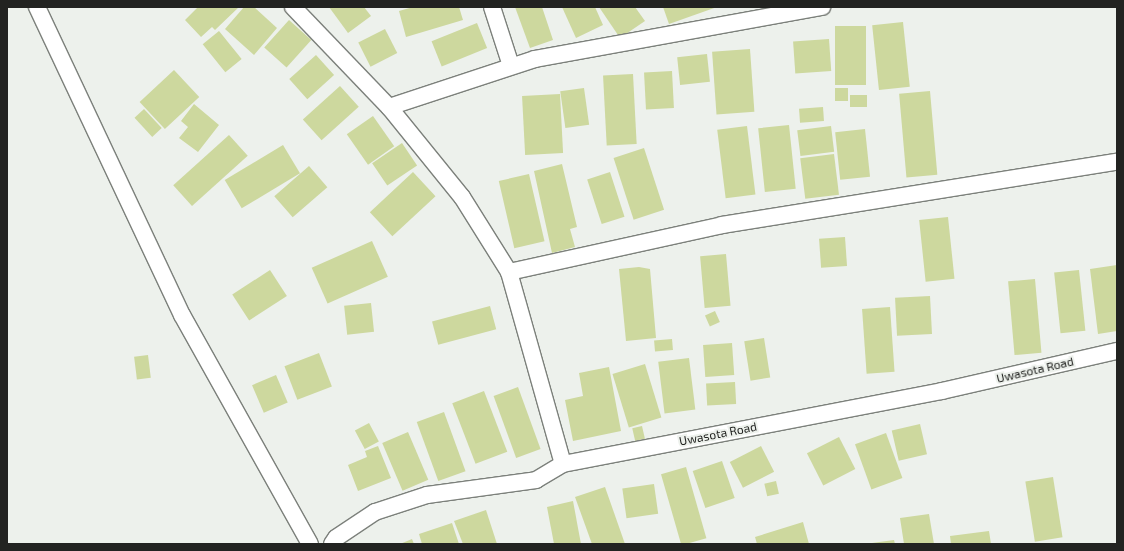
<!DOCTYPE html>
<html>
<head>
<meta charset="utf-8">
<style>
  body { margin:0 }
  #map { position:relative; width:1124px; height:551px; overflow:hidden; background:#edf1ec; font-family:"Exo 2",sans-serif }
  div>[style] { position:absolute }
  .building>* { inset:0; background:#cdd89e; transform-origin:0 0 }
  .roads { filter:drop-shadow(1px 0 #7c807b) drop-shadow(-1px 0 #7c807b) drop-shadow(0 1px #7c807b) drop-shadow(0 -1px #7c807b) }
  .minor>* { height:16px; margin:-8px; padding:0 8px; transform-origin:8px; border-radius:8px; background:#fff }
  span { translate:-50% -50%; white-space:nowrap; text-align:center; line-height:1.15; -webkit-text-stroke:4px #edf1ec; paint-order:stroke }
  .street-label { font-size:12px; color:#222321 }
  .frame { position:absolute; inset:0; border:8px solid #222321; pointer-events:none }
</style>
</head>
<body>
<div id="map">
  <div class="building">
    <div style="clip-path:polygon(198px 7px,239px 7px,215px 30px,212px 27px,201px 37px,185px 20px)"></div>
    <div style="clip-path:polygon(244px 7px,254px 7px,277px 28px,254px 55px,225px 29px)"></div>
    <div style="clip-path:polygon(329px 7px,364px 7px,371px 16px,348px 33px)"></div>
    <div style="clip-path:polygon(413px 7px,459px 7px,463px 20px,406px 37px,399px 11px)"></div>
    <div style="clip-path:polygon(515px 7px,542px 7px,553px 40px,530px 48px)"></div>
    <div style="clip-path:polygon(562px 7px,595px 7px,603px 25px,576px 38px)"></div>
    <div style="clip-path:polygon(599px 7px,635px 7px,645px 21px,620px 38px)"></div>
    <div style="clip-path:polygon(663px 7px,717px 7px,669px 24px)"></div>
    <div style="left:289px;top:20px;width:30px;height:37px;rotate:42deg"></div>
    <div style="left:903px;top:22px;width:65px;height:31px;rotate:84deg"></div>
    <div style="left:477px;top:23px;width:27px;height:49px;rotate:68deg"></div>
    <div style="left:835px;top:26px;width:31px;height:59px"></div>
    <div style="left:385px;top:29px;width:27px;height:30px;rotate:63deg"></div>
    <div style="left:219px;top:31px;width:36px;height:21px;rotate:51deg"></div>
    <div style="left:829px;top:39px;width:32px;height:36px;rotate:86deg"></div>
    <div style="left:750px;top:49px;width:63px;height:38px;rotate:86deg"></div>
    <div style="left:707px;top:54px;width:28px;height:30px;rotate:84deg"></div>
    <div style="left:316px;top:55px;width:27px;height:36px;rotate:48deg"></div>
    <div style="left:174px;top:70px;width:37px;height:47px;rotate:47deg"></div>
    <div style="left:672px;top:71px;width:37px;height:28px;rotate:87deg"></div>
    <div style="left:633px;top:74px;width:70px;height:30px;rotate:87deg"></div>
    <div style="left:340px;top:86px;width:28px;height:50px;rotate:48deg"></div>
    <div style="left:584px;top:88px;width:37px;height:24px;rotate:82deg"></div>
    <div style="left:835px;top:88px;width:13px;height:13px"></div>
    <div style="left:930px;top:91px;width:84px;height:31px;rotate:85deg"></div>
    <div style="left:560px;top:94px;width:59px;height:38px;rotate:87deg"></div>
    <div style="left:850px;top:95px;width:17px;height:12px"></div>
    <div style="clip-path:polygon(194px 104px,219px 125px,198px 152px,179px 138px,188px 127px,181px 121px)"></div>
    <div style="left:823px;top:107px;width:14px;height:24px;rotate:86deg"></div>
    <div style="left:144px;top:109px;width:26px;height:13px;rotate:47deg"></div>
    <div style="left:373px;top:116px;width:37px;height:32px;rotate:55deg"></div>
    <div style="left:789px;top:125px;width:64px;height:31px;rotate:84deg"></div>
    <div style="left:747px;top:126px;width:69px;height:30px;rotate:83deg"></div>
    <div style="left:831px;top:126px;width:26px;height:34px;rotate:83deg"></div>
    <div style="left:865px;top:129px;width:48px;height:30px;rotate:84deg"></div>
    <div style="left:229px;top:135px;width:28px;height:75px;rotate:48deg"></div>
    <div style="left:402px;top:143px;width:27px;height:36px;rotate:56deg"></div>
    <div style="left:283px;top:145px;width:33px;height:68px;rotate:59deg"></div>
    <div style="left:644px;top:148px;width:65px;height:32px;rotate:72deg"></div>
    <div style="left:834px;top:154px;width:41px;height:34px;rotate:83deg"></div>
    <div style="clip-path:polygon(562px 164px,577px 227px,570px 229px,575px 247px,552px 253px,534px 171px)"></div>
    <div style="left:309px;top:166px;width:28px;height:46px;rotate:49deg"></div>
    <div style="left:413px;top:172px;width:33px;height:59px;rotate:47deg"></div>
    <div style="left:610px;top:172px;width:47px;height:24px;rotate:72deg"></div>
    <div style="left:529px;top:174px;width:69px;height:31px;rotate:77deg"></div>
    <div style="left:948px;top:217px;width:62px;height:29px;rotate:84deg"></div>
    <div style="left:845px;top:237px;width:29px;height:26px;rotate:86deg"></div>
    <div style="left:372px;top:241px;width:39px;height:66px;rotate:66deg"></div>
    <div style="left:726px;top:254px;width:52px;height:26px;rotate:85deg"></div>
    <div style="clip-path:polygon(1117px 265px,1117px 331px,1098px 334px,1090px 269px)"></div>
    <div style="clip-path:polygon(639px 267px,650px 269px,656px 338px,626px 341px,619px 269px)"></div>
    <div style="left:270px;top:270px;width:31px;height:45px;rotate:57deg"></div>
    <div style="left:1079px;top:270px;width:61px;height:25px;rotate:84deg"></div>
    <div style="left:1035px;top:279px;width:74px;height:27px;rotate:85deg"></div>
    <div style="left:930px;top:296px;width:38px;height:35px;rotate:87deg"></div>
    <div style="left:371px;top:303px;width:29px;height:27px;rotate:84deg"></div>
    <div style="left:490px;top:306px;width:24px;height:60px;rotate:75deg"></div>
    <div style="left:890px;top:307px;width:65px;height:28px;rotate:86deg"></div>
    <div style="left:715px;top:311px;width:12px;height:11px;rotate:66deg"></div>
    <div style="left:764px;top:338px;width:40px;height:20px;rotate:81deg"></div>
    <div style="left:672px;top:339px;width:11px;height:18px;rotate:85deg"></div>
    <div style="left:732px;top:343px;width:32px;height:29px;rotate:86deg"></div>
    <div style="left:319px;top:353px;width:36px;height:37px;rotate:69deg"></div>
    <div style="left:148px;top:355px;width:23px;height:14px;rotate:83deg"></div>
    <div style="left:689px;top:358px;width:52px;height:31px;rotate:83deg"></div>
    <div style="left:645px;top:364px;width:56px;height:34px;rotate:73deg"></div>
    <div style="clip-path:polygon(609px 367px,621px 431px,573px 441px,565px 400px,583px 396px,579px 373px)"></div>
    <div style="left:276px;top:375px;width:30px;height:26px;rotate:67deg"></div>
    <div style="left:735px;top:382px;width:22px;height:29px;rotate:87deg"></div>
    <div style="left:518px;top:387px;width:66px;height:26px;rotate:70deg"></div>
    <div style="left:484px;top:391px;width:65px;height:34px;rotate:69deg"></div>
    <div style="left:444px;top:412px;width:63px;height:29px;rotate:70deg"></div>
    <div style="left:369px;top:423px;width:21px;height:16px;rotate:62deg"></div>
    <div style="left:920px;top:424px;width:31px;height:29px;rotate:77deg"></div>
    <div style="left:642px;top:426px;width:13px;height:10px;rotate:77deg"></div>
    <div style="left:408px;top:432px;width:52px;height:28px;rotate:67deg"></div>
    <div style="left:886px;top:433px;width:48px;height:33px;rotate:70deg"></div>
    <div style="left:839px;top:437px;width:36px;height:36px;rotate:63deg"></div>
    <div style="clip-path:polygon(378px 446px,391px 478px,358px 491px,348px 465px,367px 457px,365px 451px)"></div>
    <div style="left:761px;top:446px;width:29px;height:35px;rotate:63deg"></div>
    <div style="left:722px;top:461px;width:39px;height:31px;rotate:71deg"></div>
    <div style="left:686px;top:467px;width:74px;height:26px;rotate:74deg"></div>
    <div style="left:1053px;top:477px;width:61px;height:28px;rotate:81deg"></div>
    <div style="left:776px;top:481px;width:13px;height:12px;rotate:77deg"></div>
    <div style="left:654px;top:484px;width:30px;height:32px;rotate:82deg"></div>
    <div style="clip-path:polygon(605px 487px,625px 544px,592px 544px,575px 497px)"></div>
    <div style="clip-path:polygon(573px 501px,581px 544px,554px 544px,547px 507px)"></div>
    <div style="clip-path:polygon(486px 510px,497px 544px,463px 544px,454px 521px)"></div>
    <div style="clip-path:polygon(929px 514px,934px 544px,904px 544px,900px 518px)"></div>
    <div style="clip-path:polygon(803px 522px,809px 544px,757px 544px,755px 537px)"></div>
    <div style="clip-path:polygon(452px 523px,459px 544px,422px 544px,419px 534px)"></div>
    <div style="clip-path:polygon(989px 531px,991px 544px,951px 544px,950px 536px)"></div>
    <div style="clip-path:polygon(412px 539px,414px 544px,400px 544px)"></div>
    <div style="clip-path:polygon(894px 540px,895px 544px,872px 544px,872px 543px)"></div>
  </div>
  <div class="roads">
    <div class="minor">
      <div style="left:37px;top:7px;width:340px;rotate:64.8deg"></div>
      <div style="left:182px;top:315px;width:262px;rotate:60.8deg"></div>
      <div style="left:293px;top:7px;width:139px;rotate:46.2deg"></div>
      <div style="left:389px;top:107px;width:116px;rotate:51deg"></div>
      <div style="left:462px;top:197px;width:89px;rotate:57.9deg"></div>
      <div style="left:509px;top:272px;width:199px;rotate:74.3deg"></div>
      <div style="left:492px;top:7px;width:62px;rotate:72.1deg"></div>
      <div style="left:389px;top:107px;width:154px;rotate:-18.2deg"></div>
      <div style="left:535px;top:59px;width:292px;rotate:-10.3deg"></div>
      <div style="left:509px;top:272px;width:218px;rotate:-12.4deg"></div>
      <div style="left:722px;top:225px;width:400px;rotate:-9.1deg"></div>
      <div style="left:332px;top:544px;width:7px;rotate:-56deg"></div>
      <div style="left:336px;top:538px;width:47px;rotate:-33.7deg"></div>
      <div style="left:375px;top:512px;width:55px;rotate:-18.1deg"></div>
      <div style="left:427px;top:495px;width:110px;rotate:-7.8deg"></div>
      <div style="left:536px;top:480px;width:31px;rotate:-31deg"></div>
      <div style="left:563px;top:464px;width:386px;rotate:-10.9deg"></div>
      <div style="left:942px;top:391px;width:180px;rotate:-12.9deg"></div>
    </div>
  </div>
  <div class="street-label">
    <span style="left:1035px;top:370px;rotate:-13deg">Uwasota Road</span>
    <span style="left:718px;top:434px;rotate:-11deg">Uwasota Road</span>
  </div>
  <div class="frame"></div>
</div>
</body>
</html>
